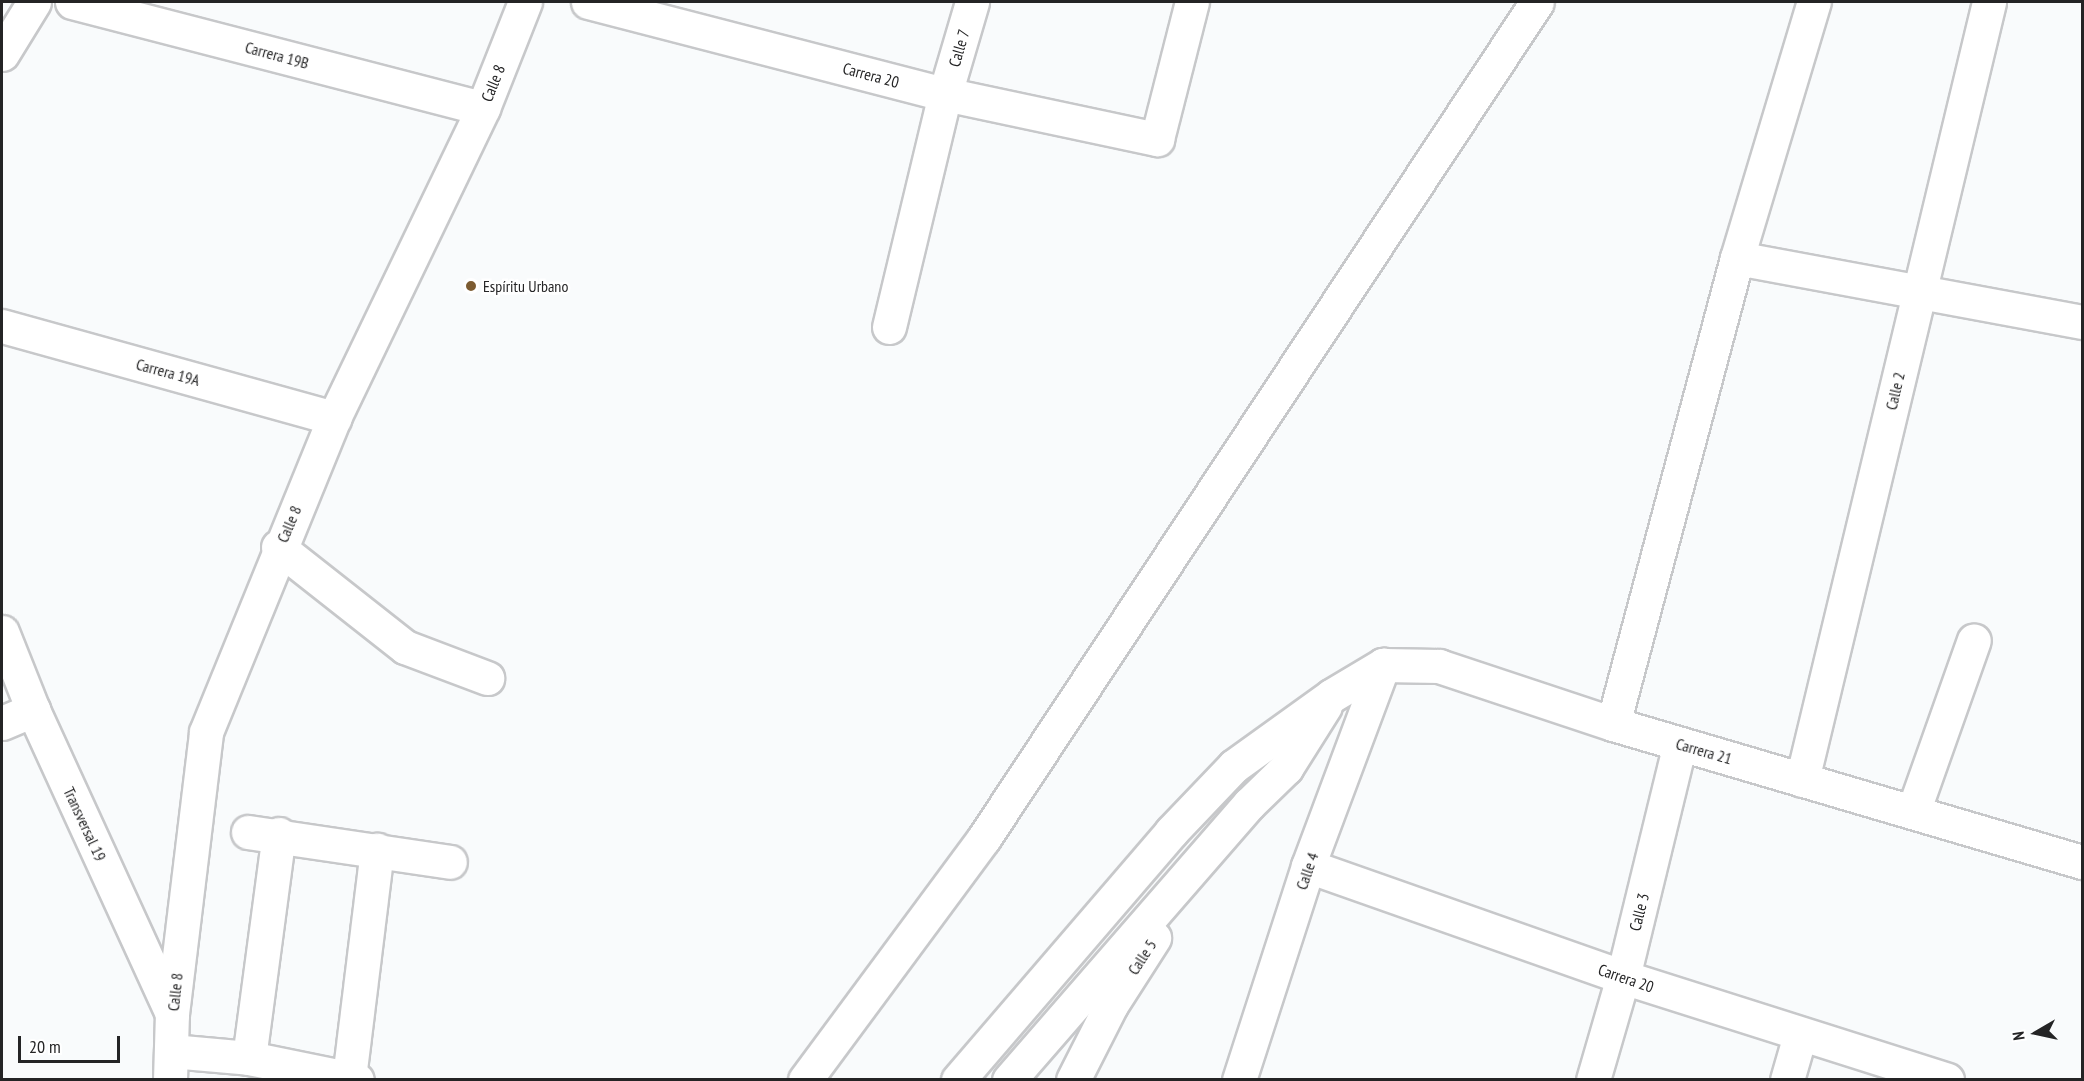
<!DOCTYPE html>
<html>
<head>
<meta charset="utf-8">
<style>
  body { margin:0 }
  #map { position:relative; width:2084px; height:1081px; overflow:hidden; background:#f9fbfc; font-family:"PT Sans Narrow",sans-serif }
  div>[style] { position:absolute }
  .roads { filter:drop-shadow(2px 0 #c7c8ca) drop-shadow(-2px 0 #c7c8ca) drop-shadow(0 2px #c7c8ca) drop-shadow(0 -2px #c7c8ca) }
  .minor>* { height:33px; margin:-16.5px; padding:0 16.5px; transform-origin:16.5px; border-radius:16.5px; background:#fff }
  .dots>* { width:16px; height:16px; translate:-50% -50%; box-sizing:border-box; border:3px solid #fff; border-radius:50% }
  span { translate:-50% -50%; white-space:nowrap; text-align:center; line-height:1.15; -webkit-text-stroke:5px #fff; paint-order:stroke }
  .street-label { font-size:16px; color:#242425 }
  .poi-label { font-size:16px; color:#242425 }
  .left { translate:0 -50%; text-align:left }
  .frame { position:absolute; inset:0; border:3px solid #242425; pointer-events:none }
  .north { position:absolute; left:2006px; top:1003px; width:60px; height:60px; -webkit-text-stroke:4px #fff; paint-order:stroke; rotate:261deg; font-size:16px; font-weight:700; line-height:24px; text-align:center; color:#242425 }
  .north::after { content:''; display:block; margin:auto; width:21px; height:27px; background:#242425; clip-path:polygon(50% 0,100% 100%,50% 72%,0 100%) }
  .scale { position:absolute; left:18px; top:1036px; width:102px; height:27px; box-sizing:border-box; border:3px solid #242425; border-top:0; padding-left:8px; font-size:18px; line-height:21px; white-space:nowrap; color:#242425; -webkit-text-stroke:4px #fff; paint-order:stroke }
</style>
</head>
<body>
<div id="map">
  <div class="roads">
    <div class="minor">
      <div style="left:72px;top:2px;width:424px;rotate:14.5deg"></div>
      <div style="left:588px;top:2px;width:369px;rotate:14.5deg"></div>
      <div style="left:945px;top:94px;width:217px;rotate:12deg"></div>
      <div style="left:1157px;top:139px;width:141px;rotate:-75.7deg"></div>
      <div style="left:2px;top:54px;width:61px;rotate:-58.4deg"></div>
      <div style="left:1737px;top:258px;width:351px;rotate:10.5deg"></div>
      <div style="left:2px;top:326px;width:345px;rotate:15.5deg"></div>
      <div style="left:889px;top:327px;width:240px;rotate:-76.5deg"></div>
      <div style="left:945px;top:94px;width:96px;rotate:-73.6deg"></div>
      <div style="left:278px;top:547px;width:162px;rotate:38.2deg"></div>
      <div style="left:405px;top:647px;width:88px;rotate:20.7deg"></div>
      <div style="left:2px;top:632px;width:84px;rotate:68.3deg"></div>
      <div style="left:33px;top:710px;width:334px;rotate:65.4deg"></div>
      <div style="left:2px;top:723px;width:34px;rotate:-23deg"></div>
      <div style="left:1613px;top:724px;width:482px;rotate:-75.1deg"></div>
      <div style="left:1737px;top:258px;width:267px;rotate:-73.3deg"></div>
      <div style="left:1802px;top:780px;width:800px;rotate:-76.48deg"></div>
      <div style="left:1913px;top:812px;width:182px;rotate:-70.5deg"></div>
      <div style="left:248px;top:832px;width:204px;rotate:8.4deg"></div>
      <div style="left:1308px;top:866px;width:334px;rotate:19.4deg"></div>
      <div style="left:1623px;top:977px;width:340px;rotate:17.6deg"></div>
      <div style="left:171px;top:1051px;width:78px;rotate:5.1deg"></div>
      <div style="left:249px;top:1058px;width:110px;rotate:11.5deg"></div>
      <div style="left:249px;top:1058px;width:226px;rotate:-82.4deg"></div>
      <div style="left:349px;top:1078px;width:230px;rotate:-83deg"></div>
      <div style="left:170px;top:1080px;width:66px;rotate:-88.3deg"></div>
      <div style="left:172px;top:1014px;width:284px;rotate:-83.1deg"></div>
      <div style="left:206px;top:732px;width:339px;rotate:-67.8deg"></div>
      <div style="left:334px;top:418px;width:344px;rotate:-64.3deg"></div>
      <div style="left:483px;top:108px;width:114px;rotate:-68.4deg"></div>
      <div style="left:805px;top:1080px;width:301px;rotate:-53.5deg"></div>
      <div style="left:984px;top:838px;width:1002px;rotate:-56.52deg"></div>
      <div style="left:958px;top:1080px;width:327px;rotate:-49.3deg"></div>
      <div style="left:1171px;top:832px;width:91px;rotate:-46.3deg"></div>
      <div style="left:1234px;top:766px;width:120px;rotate:-35.8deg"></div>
      <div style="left:1331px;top:696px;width:61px;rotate:-30.8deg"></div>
      <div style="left:1383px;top:665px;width:56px;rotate:1deg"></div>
      <div style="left:1439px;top:666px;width:183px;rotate:18.4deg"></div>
      <div style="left:1613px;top:724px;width:489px;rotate:16.4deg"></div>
      <div style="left:1009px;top:1080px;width:366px;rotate:-49deg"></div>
      <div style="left:1249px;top:804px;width:52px;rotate:-44.2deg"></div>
      <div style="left:1286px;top:768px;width:73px;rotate:-57.8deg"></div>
      <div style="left:1073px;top:1080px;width:84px;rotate:-63.1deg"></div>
      <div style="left:1111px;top:1005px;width:80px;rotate:-57.3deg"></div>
      <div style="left:1239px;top:1080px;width:225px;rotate:-72.1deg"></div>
      <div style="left:1308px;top:866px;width:215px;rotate:-69.5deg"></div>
      <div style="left:1593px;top:1080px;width:107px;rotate:-73.8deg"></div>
      <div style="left:1623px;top:977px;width:240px;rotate:-76.3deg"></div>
      <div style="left:1787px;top:1080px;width:47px;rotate:-73.9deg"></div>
    </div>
  </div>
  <div class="dots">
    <div style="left:471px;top:286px;background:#7c5b31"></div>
  </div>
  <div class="street-label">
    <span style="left:959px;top:48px;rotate:-74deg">Calle 7</span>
    <span style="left:277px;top:55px;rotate:15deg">Carrera 19B</span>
    <span style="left:871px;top:75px;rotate:15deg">Carrera 20</span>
    <span style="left:493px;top:83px;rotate:-68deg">Calle 8</span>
    <span style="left:168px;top:372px;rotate:15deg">Carrera 19A</span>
    <span style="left:1895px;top:391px;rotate:-77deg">Calle 2</span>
    <span style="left:289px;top:524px;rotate:-67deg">Calle 8</span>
    <span style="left:1704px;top:751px;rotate:16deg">Carrera 21</span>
    <span style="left:85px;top:824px;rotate:65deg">Transversal 19</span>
    <span style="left:1307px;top:871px;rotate:-71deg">Calle 4</span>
    <span style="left:1639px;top:912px;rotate:-76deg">Calle 3</span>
    <span style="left:1142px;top:957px;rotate:-57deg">Calle 5</span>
    <span style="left:1626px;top:978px;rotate:19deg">Carrera 20</span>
    <span style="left:175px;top:992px;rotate:-84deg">Calle 8</span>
  </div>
  <div class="poi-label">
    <span class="left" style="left:483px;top:286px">Espíritu Urbano</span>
  </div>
  <div class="frame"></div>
  <div class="north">N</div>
  <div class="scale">20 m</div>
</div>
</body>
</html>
